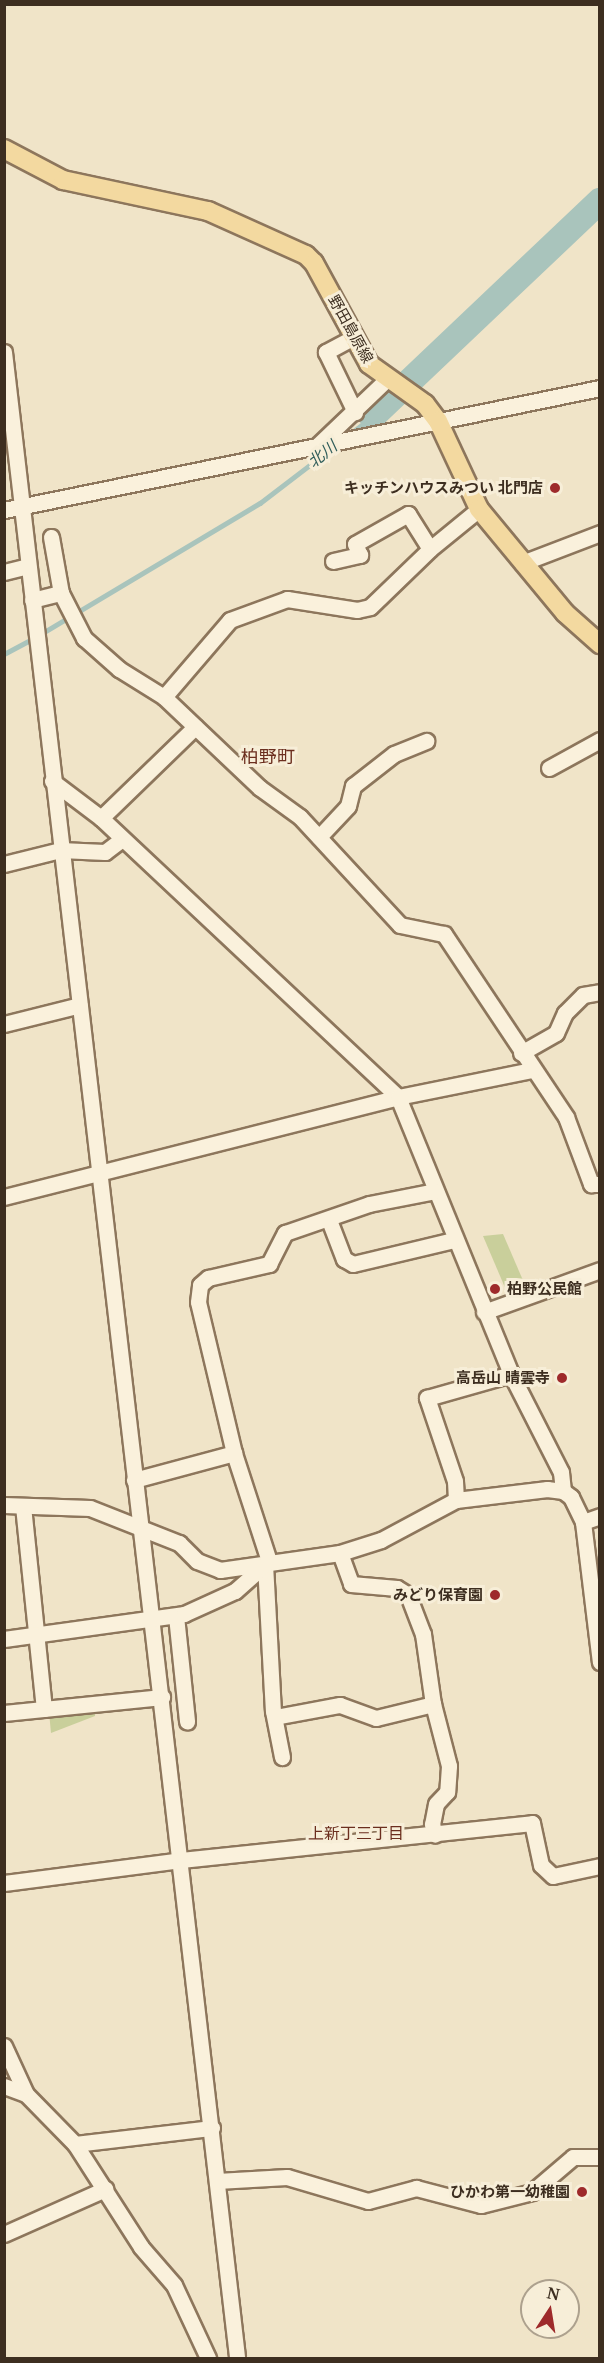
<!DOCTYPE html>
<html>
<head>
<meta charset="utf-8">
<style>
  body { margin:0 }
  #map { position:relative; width:604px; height:2363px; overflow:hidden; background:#f0e4c8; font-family:"Noto Serif","Noto Sans JP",serif }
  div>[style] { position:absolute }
  .green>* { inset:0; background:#c9cf9b }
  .stream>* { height:4.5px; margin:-2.25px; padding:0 2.25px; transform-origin:2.25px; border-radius:2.25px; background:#a9c4bc }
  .river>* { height:26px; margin:-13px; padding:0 13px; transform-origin:13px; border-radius:13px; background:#a9c4bc }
  .roads { filter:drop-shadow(2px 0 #8d765c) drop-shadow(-2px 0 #8d765c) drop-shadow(0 2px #8d765c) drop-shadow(0 -2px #8d765c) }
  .minor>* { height:15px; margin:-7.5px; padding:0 7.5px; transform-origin:7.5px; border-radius:7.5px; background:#faf1dc }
  .major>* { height:18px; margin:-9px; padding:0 9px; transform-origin:9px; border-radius:9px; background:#f3d9a0 }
  .dots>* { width:16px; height:16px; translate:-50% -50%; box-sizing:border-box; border:3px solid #f7eed8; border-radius:50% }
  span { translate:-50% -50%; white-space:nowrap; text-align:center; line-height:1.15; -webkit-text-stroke:6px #f7eed8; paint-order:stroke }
  .street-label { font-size:15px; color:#3d2e20 }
  .poi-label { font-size:15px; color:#3d2e20; font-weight:700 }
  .right { translate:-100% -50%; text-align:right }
  .left { translate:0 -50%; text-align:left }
  .water-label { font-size:16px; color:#2f5d5a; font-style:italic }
  .neighbourhood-label { font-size:16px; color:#6b2e1e }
  .quarter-label { font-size:18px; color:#6b2e1e }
  .frame { position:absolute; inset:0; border:6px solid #3d2e20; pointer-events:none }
  .north { position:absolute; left:520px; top:2279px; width:60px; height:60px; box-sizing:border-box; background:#f7eed8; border:2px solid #ada18e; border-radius:50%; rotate:12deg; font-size:16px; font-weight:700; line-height:24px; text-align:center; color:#3d2e20 }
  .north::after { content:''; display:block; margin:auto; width:21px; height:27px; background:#9e2a2b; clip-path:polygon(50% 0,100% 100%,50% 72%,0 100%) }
</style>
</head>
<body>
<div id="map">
  <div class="green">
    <div style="clip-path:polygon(503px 1234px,528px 1292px,509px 1297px,483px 1236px)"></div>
    <div style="clip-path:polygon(95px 1708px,95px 1716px,51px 1733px,49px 1712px)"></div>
  </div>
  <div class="stream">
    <div style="left:366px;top:4px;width:19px"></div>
    <div style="left:350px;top:434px;width:28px;rotate:-38deg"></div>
    <div style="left:41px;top:634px;width:255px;rotate:-30.9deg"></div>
    <div style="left:260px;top:503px;width:91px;rotate:-37.4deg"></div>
    <div style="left:4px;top:654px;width:34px;rotate:-28deg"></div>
  </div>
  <div class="river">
    <div style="left:372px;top:417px;width:314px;rotate:-43.5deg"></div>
  </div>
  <div class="roads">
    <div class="minor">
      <div style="left:354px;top:337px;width:32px;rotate:152deg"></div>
      <div style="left:326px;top:352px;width:67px;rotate:64.2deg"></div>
      <div style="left:4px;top:352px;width:2019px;rotate:83.37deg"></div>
      <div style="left:318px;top:445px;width:95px;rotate:-43.7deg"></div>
      <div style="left:4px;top:510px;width:608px;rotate:-11.57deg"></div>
      <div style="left:51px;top:537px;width:57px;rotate:79.9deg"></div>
      <div style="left:61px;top:593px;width:51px;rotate:62.9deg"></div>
      <div style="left:84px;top:638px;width:47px;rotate:41.5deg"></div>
      <div style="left:119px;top:669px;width:53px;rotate:31.9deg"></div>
      <div style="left:164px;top:697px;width:132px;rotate:43.5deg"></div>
      <div style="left:260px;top:788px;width:49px;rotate:35.9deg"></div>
      <div style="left:300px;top:817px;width:147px;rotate:47.2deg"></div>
      <div style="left:400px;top:925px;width:45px;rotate:11.6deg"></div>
      <div style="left:444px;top:934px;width:220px;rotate:56.3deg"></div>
      <div style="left:566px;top:1117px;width:72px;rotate:69.5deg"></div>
      <div style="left:591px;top:1184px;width:9px"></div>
      <div style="left:333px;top:561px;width:28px;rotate:-13deg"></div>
      <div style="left:360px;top:555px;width:12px;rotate:-114deg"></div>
      <div style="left:355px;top:544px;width:61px;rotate:-29.5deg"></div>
      <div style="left:408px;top:514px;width:41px;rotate:57.8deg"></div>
      <div style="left:522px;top:563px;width:84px;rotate:-21deg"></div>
      <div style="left:4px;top:572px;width:25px;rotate:-14deg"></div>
      <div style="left:32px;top:600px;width:30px;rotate:-14deg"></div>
      <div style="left:164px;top:697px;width:101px;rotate:-49.4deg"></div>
      <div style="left:230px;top:620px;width:61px;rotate:-20.2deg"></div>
      <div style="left:287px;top:599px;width:71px;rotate:8.9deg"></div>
      <div style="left:357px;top:610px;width:13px;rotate:-13deg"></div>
      <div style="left:370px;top:607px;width:83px;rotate:-44deg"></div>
      <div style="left:430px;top:549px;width:63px;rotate:-39.2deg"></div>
      <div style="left:549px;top:768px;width:58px;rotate:-28.8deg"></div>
      <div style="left:52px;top:781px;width:61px;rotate:37.1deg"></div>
      <div style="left:101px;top:818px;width:407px;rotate:43.2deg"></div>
      <div style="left:398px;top:1097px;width:299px;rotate:67.8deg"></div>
      <div style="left:511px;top:1374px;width:110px;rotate:63deg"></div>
      <div style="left:561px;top:1472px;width:19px;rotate:84deg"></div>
      <div style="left:101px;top:818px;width:131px;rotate:-44.1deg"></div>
      <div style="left:319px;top:837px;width:42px;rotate:-46.9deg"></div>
      <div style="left:348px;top:806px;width:21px;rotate:-76deg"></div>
      <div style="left:353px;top:786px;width:52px;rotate:-38deg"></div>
      <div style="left:394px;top:754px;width:35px;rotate:-22deg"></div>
      <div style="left:4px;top:864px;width:58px;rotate:-14deg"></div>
      <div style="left:60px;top:850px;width:45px;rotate:2.5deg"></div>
      <div style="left:105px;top:852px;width:21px;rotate:-37deg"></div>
      <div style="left:4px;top:1024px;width:78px;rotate:-14deg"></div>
      <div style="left:521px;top:1053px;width:40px;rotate:-29.7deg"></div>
      <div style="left:556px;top:1033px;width:22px;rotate:-66deg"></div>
      <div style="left:565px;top:1013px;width:25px;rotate:-45deg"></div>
      <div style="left:583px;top:995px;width:17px;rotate:-10deg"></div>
      <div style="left:4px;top:1197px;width:406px;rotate:-14.2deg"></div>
      <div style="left:398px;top:1097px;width:137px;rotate:-11.4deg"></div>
      <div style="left:329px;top:1220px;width:42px;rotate:69deg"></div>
      <div style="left:344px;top:1259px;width:10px;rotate:29deg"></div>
      <div style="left:353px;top:1264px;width:104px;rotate:-13.4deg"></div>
      <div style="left:484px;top:1312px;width:123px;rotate:-19.9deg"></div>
      <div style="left:134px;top:1480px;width:104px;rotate:-15.1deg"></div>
      <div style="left:456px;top:1500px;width:19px;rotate:-93deg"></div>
      <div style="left:455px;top:1481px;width:88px;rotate:-108.6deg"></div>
      <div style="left:427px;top:1398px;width:87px;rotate:-15.9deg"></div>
      <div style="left:4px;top:1505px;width:86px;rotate:2deg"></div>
      <div style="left:90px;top:1508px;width:96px;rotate:21.5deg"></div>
      <div style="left:179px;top:1543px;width:25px;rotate:45deg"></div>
      <div style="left:197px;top:1561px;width:25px;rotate:21deg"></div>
      <div style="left:220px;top:1570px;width:121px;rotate:-8.1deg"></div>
      <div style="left:340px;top:1553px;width:43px;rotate:-17.6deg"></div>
      <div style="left:381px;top:1540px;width:85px;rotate:-28.1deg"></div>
      <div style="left:456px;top:1500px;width:92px;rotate:-6.9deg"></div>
      <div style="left:547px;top:1489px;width:16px;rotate:7deg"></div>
      <div style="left:563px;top:1491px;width:10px;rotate:37deg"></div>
      <div style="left:571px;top:1497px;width:28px;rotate:64deg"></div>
      <div style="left:583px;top:1522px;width:141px;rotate:83.1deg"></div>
      <div style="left:23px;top:1506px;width:204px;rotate:84.1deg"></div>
      <div style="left:583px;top:1522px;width:18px;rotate:-19deg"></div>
      <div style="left:340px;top:1553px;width:33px;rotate:70deg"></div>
      <div style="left:351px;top:1584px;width:46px;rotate:5deg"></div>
      <div style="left:397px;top:1588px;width:13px;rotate:32deg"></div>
      <div style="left:408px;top:1595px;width:42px;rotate:69deg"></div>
      <div style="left:423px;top:1634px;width:71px;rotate:81.9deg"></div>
      <div style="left:269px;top:1561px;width:114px;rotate:-108deg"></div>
      <div style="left:234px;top:1453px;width:155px;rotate:-103.4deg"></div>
      <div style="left:198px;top:1302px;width:17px;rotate:-83deg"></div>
      <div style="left:200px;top:1285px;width:11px;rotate:-41deg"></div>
      <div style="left:208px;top:1278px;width:63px;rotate:-12.9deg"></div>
      <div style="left:269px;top:1264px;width:35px;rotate:-63deg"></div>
      <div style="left:285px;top:1233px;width:89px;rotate:-19deg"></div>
      <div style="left:369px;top:1204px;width:67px;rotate:-11.1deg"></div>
      <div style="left:265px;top:1564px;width:147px;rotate:86.9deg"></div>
      <div style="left:273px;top:1711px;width:47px;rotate:78.9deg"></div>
      <div style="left:176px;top:1616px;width:106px;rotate:84deg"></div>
      <div style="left:4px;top:1639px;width:182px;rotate:-7.9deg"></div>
      <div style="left:184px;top:1614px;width:56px;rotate:-24.3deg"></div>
      <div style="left:235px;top:1591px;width:45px;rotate:-41.4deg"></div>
      <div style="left:4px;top:1713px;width:159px;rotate:-5.8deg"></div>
      <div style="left:275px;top:1717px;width:66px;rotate:-10.5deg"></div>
      <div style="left:340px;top:1705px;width:38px;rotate:20deg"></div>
      <div style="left:376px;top:1718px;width:59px;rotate:-13.8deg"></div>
      <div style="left:433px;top:1704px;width:64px;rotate:75.5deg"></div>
      <div style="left:449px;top:1766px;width:26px;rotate:94deg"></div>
      <div style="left:447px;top:1792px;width:16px;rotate:133deg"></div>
      <div style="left:436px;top:1804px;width:20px;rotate:101deg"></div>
      <div style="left:432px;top:1824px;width:11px;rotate:75deg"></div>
      <div style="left:4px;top:1883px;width:178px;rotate:-7.4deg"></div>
      <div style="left:181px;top:1860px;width:353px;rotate:-6deg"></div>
      <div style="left:532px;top:1823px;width:43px;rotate:77.9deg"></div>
      <div style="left:541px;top:1865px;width:16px;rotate:43deg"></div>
      <div style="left:553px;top:1876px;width:48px;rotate:-12deg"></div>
      <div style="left:4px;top:2046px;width:53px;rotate:65.4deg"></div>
      <div style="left:26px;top:2094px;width:70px;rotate:45.6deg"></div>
      <div style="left:75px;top:2144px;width:122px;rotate:57.3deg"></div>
      <div style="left:141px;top:2247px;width:50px;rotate:49deg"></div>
      <div style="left:174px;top:2285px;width:81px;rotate:65deg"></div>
      <div style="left:4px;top:2086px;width:23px;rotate:20deg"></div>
      <div style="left:75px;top:2144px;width:138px;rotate:-6.7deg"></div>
      <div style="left:217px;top:2181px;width:70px;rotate:-3.3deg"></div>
      <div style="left:287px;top:2177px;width:84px;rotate:16.5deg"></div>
      <div style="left:368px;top:2201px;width:50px;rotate:-15.2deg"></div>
      <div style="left:416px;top:2188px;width:67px;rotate:14.7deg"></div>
      <div style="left:481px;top:2205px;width:53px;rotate:-14.3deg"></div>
      <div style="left:532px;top:2192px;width:54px;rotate:-40.5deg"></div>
      <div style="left:573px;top:2157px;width:27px"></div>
      <div style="left:4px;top:2234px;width:111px;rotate:-24deg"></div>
    </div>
    <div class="major">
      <div style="left:4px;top:149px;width:67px;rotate:27.7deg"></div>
      <div style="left:63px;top:180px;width:148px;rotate:12.1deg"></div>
      <div style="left:208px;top:211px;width:107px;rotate:24.2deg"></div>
      <div style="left:306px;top:255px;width:11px;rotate:45deg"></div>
      <div style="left:314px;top:263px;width:115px;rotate:61.4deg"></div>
      <div style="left:369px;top:364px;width:69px;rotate:35.5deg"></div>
      <div style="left:425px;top:404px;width:21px;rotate:53deg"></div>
      <div style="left:438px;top:421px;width:97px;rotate:65deg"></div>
      <div style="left:479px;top:509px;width:135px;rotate:50.4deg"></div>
      <div style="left:565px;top:613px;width:47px;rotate:41.5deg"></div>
    </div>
  </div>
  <div class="dots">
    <div style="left:555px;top:488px;background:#9e2a2b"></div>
    <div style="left:495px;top:1289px;background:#9e2a2b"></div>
    <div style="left:562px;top:1378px;background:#9e2a2b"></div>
    <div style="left:495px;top:1595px;background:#9e2a2b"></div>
    <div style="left:582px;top:2192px;background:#9e2a2b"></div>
  </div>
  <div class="street-label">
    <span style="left:351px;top:329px;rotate:61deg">野田島原線</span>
  </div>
  <div class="poi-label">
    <span class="right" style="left:543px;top:488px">キッチンハウスみつい 北門店</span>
    <span class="left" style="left:507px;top:1289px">柏野公民館</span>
    <span class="right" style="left:550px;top:1378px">高岳山 晴雲寺</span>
    <span class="right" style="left:483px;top:1595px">みどり保育園</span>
    <span class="right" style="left:570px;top:2192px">ひかわ第一幼稚園</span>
  </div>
  <div class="water-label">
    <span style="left:322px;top:454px;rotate:-39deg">北川</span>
  </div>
  <div class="neighbourhood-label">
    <span style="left:356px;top:1833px">上新丁三丁目</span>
  </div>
  <div class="quarter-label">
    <span style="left:268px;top:756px">柏野町</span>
  </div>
  <div class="frame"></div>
  <div class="north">N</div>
</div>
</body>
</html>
